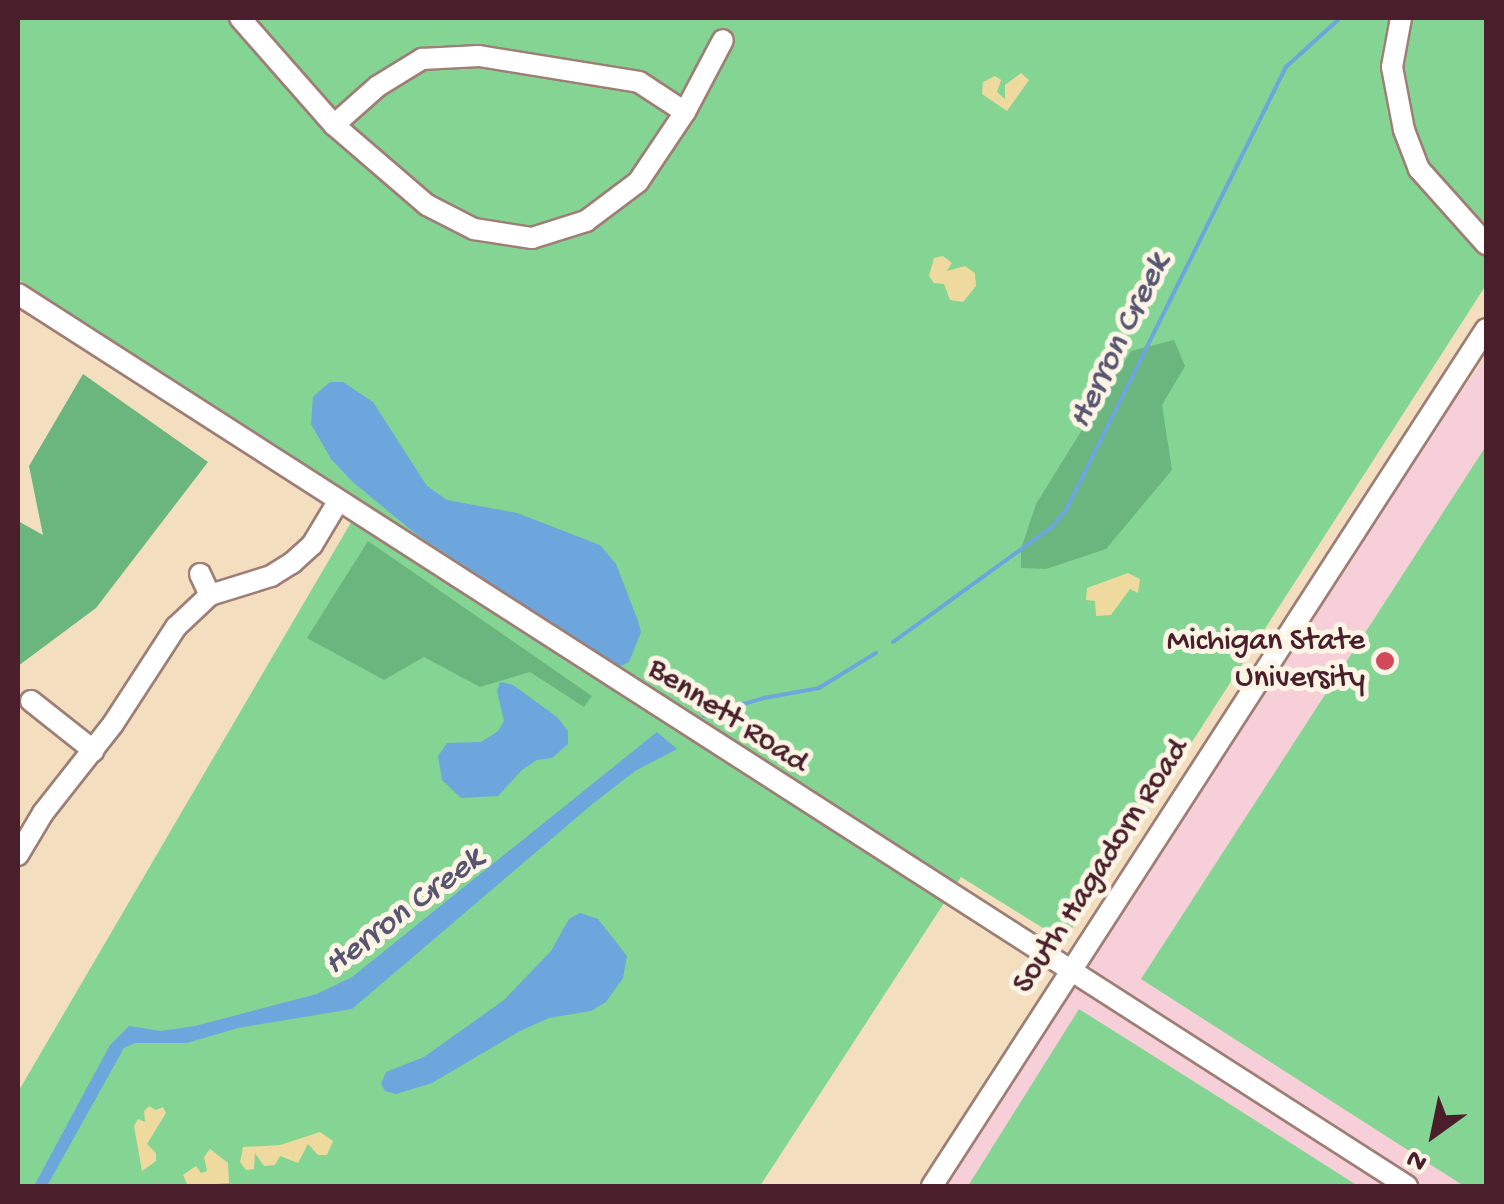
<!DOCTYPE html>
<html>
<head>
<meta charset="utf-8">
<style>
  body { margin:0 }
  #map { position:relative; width:1504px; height:1204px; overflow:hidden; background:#f3dec0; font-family:"Gochi Hand",sans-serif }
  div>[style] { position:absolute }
  .built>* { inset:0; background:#f6cfd8 }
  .green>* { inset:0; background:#84d494 }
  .forest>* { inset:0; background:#6bb67e }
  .sand>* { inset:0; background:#eeda9e }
  .water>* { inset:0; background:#6ca6dc }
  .stream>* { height:4px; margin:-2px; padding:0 2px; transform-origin:2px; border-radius:2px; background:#6ca6dc }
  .roads { filter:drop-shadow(2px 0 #9e7e76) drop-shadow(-2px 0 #9e7e76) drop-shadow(0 2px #9e7e76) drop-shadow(0 -2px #9e7e76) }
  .minor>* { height:20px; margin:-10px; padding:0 10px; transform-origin:10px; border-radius:10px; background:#fff }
  .dots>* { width:28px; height:28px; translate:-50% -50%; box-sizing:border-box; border:5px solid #fcf5e5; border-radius:50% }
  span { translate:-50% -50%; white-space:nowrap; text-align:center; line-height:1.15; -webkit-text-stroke:10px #fcf5e5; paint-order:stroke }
  .poi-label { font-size:32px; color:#4a1f2b }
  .right { translate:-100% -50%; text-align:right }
  .street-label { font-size:32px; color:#4a1f2b }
  .water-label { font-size:35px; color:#585572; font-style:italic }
  .frame { position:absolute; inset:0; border:20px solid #4a1f2b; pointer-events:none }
  .north { position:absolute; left:1384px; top:1084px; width:100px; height:100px; -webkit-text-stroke:8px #fcf5e5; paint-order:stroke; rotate:213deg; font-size:28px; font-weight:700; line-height:40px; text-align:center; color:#4a1f2b }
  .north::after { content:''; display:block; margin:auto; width:35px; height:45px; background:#4a1f2b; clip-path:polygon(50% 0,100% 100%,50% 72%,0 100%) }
</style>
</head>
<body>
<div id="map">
  <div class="built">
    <div style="clip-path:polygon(1486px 357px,1486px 1186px,947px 1186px,1426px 441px)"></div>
  </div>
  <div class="green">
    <div style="clip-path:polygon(18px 18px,1486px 18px,1486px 285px,1064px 941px,961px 877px,760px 1186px,18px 1186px,18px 1092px,360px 507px,18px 279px)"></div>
    <div style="clip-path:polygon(1486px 446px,1486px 1186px,1464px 1186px,1141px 979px)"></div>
    <div style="clip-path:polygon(1079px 1009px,1228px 1103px,1358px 1186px,968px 1186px)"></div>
  </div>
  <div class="forest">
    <div style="clip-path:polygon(1174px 340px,1185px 366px,1162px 405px,1172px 470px,1106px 549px,1046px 569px,1021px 568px,1021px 549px,1036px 504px,1131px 351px)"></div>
    <div style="clip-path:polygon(83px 374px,208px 462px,96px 608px,18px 666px,18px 521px,43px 535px,29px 466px)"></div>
    <div style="clip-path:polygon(368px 541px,592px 696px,584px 707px,530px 672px,480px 687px,424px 657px,384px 680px,307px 638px)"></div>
  </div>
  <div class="sand">
    <div style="clip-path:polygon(1021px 73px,1029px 80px,1007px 111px,982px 94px,983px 82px,995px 76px,1001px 80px,997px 92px,1005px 99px,1005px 85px)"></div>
    <div style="clip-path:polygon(943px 256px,952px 263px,947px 271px,965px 266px,975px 273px,976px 286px,963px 302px,950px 300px,944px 284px,934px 283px,929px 276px,934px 258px)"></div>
    <div style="clip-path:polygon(1128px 573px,1140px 579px,1138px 593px,1130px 589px,1111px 615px,1096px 616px,1095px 601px,1086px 600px,1087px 588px)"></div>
    <div style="clip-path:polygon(149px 1106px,156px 1110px,163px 1107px,166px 1113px,147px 1144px,156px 1153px,156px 1161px,142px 1171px,134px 1126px,138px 1119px,145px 1122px,144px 1111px)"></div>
    <div style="clip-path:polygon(320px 1132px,333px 1141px,327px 1155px,318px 1155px,308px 1144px,298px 1163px,280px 1156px,275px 1165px,264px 1166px,255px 1153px,254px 1169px,246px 1170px,240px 1162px,243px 1147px,280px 1145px)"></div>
    <div style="clip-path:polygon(210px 1149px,228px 1163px,229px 1183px,188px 1186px,183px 1175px,196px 1166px,201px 1173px,207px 1171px,204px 1157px)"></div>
  </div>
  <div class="water">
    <div style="clip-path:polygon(330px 382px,343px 382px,373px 402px,427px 486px,447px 500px,517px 513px,600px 545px,616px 564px,638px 621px,641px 632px,629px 662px,621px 666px,607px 659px,416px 534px,354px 483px,331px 459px,311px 424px,313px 397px)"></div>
    <div style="clip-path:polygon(500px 682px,513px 685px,557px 717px,568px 731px,568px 744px,552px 758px,537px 760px,522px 770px,498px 796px,461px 798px,442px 780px,438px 756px,447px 743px,481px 742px,498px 731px,504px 721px,497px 691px)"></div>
    <div style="clip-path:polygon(657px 732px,677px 749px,635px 771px,590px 806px,352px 1009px,238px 1028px,187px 1043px,135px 1043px,124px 1048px,47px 1186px,34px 1186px,110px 1045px,129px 1026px,161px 1031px,195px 1026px,317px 994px,352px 977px)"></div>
    <div style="clip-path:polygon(580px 913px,598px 919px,627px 956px,623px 978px,606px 1002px,591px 1011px,549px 1018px,520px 1031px,432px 1083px,396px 1094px,385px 1091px,381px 1084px,386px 1072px,424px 1057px,504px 1000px,551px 951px,569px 919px)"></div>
  </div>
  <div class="stream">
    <div style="left:893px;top:642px;width:198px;rotate:-35.9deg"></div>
    <div style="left:1053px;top:526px;width:21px;rotate:-51deg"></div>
    <div style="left:1066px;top:510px;width:495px;rotate:-63.6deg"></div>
    <div style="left:1286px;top:67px;width:73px;rotate:-42.2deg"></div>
    <div style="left:704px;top:716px;width:63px;rotate:-16.7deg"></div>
    <div style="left:764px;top:698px;width:56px;rotate:-10.3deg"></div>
    <div style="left:819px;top:688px;width:67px;rotate:-31.6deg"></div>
  </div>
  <div class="roads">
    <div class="minor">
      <div style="left:240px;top:18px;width:142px;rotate:48.7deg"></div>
      <div style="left:334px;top:125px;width:123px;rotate:40.7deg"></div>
      <div style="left:427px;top:205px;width:53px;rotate:27.1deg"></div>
      <div style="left:474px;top:229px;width:59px;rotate:8.8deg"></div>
      <div style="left:532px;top:238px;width:57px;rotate:-17.5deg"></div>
      <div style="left:586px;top:221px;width:65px;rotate:-36.9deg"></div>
      <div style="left:638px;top:182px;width:84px;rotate:-56.1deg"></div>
      <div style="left:685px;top:112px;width:81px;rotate:-62.2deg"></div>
      <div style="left:1401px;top:18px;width:50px;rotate:100.4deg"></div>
      <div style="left:1392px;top:67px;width:64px;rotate:79.2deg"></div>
      <div style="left:1404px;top:130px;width:42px;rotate:69deg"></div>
      <div style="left:1419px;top:169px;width:101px;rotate:48.2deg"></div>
      <div style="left:334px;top:125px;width:59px;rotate:-41.6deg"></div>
      <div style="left:378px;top:86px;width:52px;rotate:-31.5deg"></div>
      <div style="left:422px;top:59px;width:57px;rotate:-3deg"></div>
      <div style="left:479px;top:56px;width:162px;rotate:9.2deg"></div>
      <div style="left:639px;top:82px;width:55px;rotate:33.1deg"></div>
      <div style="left:18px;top:294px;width:1651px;rotate:32.71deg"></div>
      <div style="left:200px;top:574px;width:23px;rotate:65deg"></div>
      <div style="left:31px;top:701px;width:80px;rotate:38.4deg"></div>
      <div style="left:18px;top:855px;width:49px;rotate:-59.2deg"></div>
      <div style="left:43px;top:813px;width:113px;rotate:-51.8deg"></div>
      <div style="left:113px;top:724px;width:116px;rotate:-57deg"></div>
      <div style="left:176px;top:627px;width:47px;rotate:-43.3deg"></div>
      <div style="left:210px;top:595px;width:64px;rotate:-17.3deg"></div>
      <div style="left:271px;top:576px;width:25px;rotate:-32deg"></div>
      <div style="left:292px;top:563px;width:27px;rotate:-42deg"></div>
      <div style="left:312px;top:545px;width:52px;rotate:-59deg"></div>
      <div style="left:932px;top:1186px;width:1020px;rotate:-57.12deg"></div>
    </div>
  </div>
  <div class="dots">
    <div style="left:1385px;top:661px;background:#d1495b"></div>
  </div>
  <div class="poi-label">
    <span class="right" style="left:1365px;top:661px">Michigan State<br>University</span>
  </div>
  <div class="street-label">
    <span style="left:727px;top:717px;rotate:33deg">Bennett Road</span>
    <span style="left:1102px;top:867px;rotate:-57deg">South Hagadorn Road</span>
  </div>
  <div class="water-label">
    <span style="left:1121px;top:342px;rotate:-64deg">Herron Creek</span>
    <span style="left:405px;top:913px;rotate:-37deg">Herron Creek</span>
  </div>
  <div class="frame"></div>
  <div class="north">N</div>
</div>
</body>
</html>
